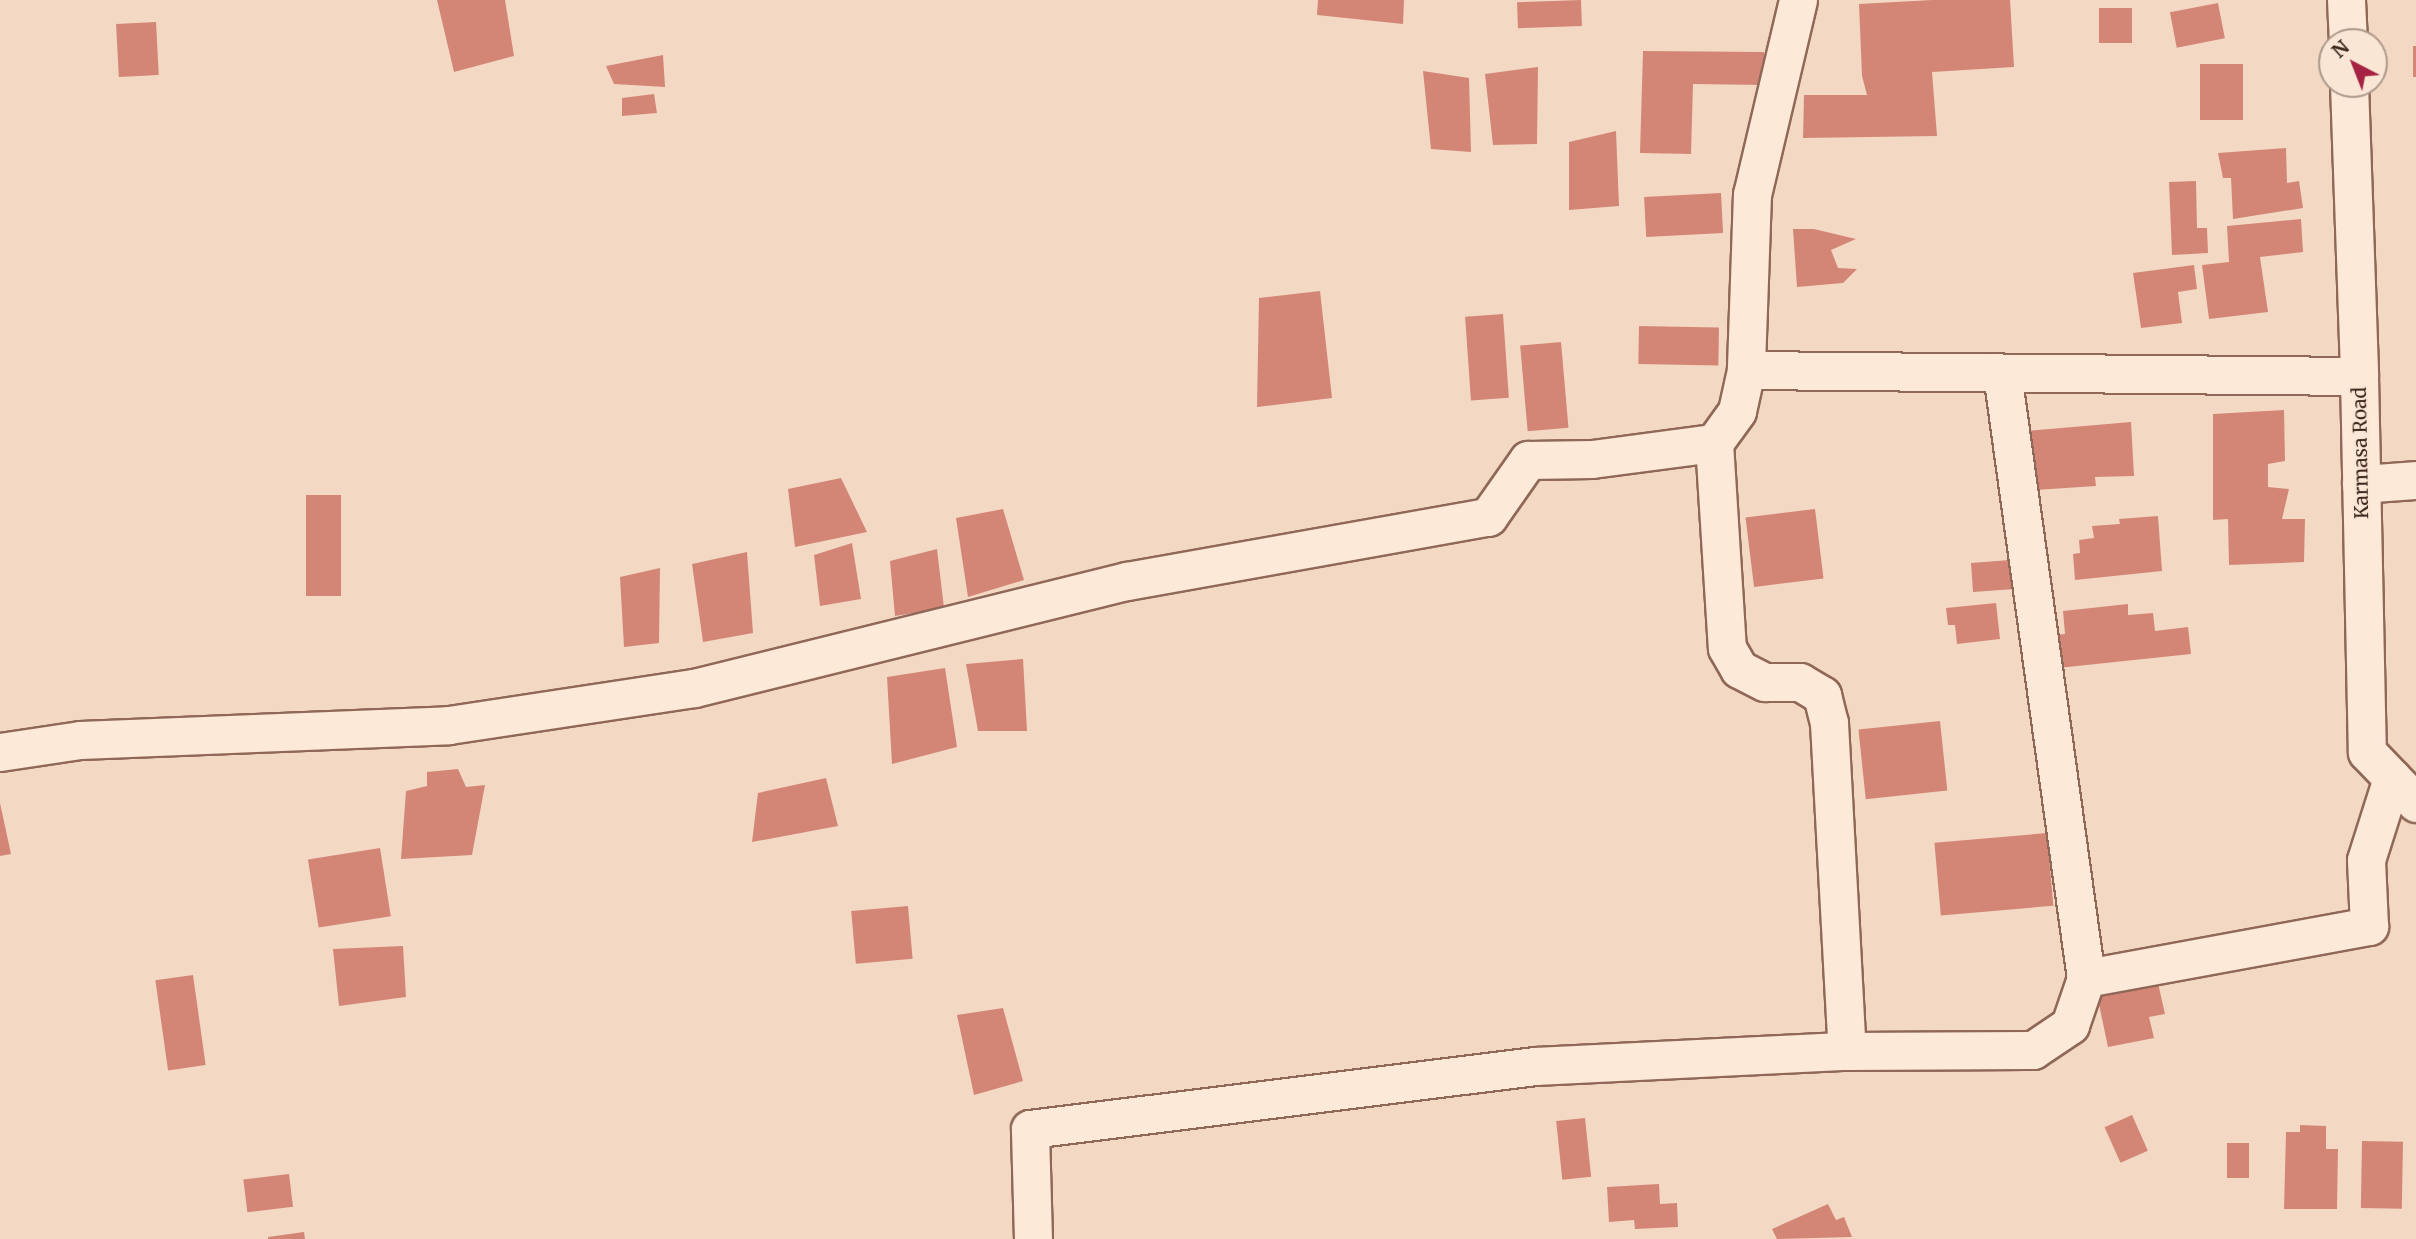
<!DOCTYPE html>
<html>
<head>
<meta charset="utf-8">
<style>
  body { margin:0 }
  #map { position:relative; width:2416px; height:1239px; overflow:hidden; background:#f3d9c4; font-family:Merriweather,serif }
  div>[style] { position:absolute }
  .building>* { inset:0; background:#d48676; transform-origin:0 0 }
  .roads { filter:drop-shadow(2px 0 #906858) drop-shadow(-2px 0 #906858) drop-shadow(0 2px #906858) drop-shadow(0 -2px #906858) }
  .street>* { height:37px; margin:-18.5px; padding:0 18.5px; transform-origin:18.5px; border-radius:18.5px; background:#fce9d8 }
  span { translate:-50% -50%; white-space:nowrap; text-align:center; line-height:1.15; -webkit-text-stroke:5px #f9e6d4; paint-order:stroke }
  .street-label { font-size:19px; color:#3e251d }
  .north { position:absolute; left:2318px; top:28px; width:70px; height:70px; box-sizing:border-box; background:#f9e6d4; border:2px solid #ae998b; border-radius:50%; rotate:318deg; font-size:19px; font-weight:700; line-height:28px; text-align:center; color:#3e251d }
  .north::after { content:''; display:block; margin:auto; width:24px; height:32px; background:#a52243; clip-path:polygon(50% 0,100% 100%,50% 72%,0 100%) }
</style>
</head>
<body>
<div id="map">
  <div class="building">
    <div style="clip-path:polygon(437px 0,505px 0,514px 56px,454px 72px)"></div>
    <div style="clip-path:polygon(1318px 0,1404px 0,1403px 24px,1317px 15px)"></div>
    <div style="left:1581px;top:0;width:26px;height:64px;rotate:88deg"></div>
    <div style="clip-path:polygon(1932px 0,2010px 0,2014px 67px,1932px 72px,1937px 136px,1803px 138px,1804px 95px,1867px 95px,1862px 76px,1859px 4px)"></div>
    <div style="left:2218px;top:3px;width:36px;height:49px;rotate:79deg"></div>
    <div style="left:2132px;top:8px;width:35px;height:33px;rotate:90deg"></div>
    <div style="left:156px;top:22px;width:53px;height:40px;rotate:87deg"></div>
    <div style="left:2413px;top:46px;width:3px;height:31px"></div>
    <div style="clip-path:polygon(1643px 51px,1764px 52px,1764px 85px,1693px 84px,1691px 154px,1640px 153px)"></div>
    <div style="clip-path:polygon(663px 55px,665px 87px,614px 84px,606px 66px)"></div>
    <div style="left:2200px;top:64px;width:43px;height:56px"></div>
    <div style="clip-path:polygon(1538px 67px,1537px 144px,1493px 145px,1485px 74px)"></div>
    <div style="clip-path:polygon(1423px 71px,1469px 78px,1471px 152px,1431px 149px)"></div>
    <div style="clip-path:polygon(654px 94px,657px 113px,622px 116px,622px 98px)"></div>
    <div style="clip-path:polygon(1616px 131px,1619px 206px,1569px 210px,1569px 142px)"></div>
    <div style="clip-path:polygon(2286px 148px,2287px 183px,2299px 181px,2303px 208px,2233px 219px,2231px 178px,2223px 178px,2218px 153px)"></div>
    <div style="clip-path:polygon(2196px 181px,2197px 228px,2207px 228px,2208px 253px,2172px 255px,2169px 182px)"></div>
    <div style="left:1721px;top:193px;width:40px;height:77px;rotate:87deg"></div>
    <div style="clip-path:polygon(2301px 219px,2303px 252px,2260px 257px,2268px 312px,2209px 319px,2202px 265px,2229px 262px,2227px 226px)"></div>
    <div style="clip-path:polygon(1793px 229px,1814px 229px,1856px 239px,1831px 250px,1838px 268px,1857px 269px,1843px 283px,1797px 287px)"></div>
    <div style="clip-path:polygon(2194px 265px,2197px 289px,2178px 292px,2182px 323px,2141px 328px,2133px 273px)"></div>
    <div style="clip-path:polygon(1320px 291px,1332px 398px,1257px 407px,1259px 298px)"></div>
    <div style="left:1503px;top:314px;width:84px;height:38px;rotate:86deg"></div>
    <div style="left:1639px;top:326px;width:80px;height:38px;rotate:1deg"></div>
    <div style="left:1561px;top:342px;width:86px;height:41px;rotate:85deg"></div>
    <div style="clip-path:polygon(2284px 410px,2285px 461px,2268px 464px,2268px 487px,2289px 489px,2282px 519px,2305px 519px,2304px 562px,2229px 565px,2228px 519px,2213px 520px,2213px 414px)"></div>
    <div style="clip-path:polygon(2131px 422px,2134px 476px,2095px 477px,2096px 486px,2019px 491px,2015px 432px)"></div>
    <div style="clip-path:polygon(841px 478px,867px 532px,795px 547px,788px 489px)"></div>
    <div style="left:306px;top:495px;width:35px;height:101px"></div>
    <div style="clip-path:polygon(1003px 509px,1024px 580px,968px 597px,956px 518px)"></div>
    <div style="left:1815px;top:509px;width:70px;height:70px;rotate:83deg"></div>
    <div style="clip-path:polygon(2158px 516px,2162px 571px,2075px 580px,2073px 554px,2080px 553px,2079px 540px,2094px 538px,2092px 526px,2120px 524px,2119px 519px)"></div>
    <div style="clip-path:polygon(852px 543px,861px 599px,820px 606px,814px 555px)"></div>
    <div style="clip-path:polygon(937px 549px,944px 608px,895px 616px,890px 561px)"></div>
    <div style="clip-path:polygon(747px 552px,753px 633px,703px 642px,692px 564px)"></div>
    <div style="clip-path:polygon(2023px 559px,2015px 589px,1973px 592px,1971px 563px)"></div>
    <div style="clip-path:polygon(660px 568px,659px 643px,624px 647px,620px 577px)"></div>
    <div style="clip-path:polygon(1996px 603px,2000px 639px,1957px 644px,1955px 625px,1948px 625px,1946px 608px)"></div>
    <div style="clip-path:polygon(2128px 604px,2128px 615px,2153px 613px,2155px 631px,2188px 627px,2191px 654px,2058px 668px,2054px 635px,2065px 634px,2063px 611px)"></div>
    <div style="clip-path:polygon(1023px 659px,1027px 731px,978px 731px,966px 664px)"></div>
    <div style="clip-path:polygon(945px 668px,957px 747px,892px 764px,887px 677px)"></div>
    <div style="left:1940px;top:721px;width:70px;height:82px;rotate:84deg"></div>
    <div style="clip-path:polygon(458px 769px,466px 787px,485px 785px,472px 855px,401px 859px,406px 791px,427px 786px,427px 772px)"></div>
    <div style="clip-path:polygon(826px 778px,838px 826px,752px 842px,758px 793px)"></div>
    <div style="clip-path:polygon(0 803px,11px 854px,0 856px)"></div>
    <div style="left:2047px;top:833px;width:73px;height:113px;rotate:85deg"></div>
    <div style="left:380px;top:848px;width:69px;height:73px;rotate:81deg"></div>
    <div style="left:908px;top:906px;width:53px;height:57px;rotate:85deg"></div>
    <div style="clip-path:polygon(403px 946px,406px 997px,339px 1006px,333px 949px)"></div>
    <div style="left:193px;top:975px;width:91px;height:38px;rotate:82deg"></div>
    <div style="clip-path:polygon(2158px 983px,2165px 1014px,2149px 1017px,2154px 1038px,2108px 1047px,2097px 995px)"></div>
    <div style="clip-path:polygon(1003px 1008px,1023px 1081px,974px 1095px,957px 1015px)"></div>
    <div style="left:2132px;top:1115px;width:39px;height:30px;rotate:66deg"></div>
    <div style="left:1585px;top:1118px;width:59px;height:29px;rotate:84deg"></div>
    <div style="clip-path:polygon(2300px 1125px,2326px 1126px,2326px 1149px,2338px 1149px,2337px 1209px,2284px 1209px,2286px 1132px,2300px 1132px)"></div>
    <div style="left:2362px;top:1141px;width:41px;height:67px;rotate:1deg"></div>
    <div style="left:2227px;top:1143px;width:22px;height:35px"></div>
    <div style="left:289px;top:1174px;width:33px;height:46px;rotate:83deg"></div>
    <div style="clip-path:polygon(1659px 1184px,1660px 1204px,1677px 1203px,1678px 1227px,1635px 1229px,1634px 1220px,1609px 1222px,1607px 1187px)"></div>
    <div style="clip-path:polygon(1828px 1204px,1836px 1220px,1844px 1217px,1852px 1237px,1777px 1239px,1772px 1229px)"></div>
    <div style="clip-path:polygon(304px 1232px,305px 1239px,268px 1239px,268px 1237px)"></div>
  </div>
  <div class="roads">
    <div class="street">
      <div style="left:1798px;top:0;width:199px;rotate:103.3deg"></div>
      <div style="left:1752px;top:194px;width:176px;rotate:92deg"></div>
      <div style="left:1746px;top:370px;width:613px;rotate:0.56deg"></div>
      <div style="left:2346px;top:0;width:42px;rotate:87.3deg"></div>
      <div style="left:2349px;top:84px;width:292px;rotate:88deg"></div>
      <div style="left:2359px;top:376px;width:376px;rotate:88.8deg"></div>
      <div style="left:2367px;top:752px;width:71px;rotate:46.1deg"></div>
      <div style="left:2002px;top:373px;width:611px;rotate:82.1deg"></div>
      <div style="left:1714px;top:443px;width:205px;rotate:86.4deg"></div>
      <div style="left:1727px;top:648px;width:24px;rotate:60deg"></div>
      <div style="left:1739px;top:669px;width:29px;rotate:27deg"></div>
      <div style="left:1765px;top:682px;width:35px"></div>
      <div style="left:1800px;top:682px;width:26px;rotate:31deg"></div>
      <div style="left:1822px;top:695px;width:29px;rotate:76deg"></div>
      <div style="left:1829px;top:723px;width:328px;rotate:86.9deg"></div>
      <div style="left:2361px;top:484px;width:55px;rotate:-4.2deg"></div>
      <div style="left:0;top:752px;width:81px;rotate:-8.5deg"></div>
      <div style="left:80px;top:740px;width:369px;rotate:-2.3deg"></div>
      <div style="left:449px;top:725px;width:248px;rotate:-8.6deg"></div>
      <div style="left:694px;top:688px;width:446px;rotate:-13.9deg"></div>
      <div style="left:1127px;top:581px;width:367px;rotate:-10.1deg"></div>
      <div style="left:1488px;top:517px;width:70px;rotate:-54.9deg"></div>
      <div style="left:1528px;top:460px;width:64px;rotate:-0.9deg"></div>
      <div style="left:1592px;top:459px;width:123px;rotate:-7.5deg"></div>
      <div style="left:1714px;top:443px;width:39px;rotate:-54deg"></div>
      <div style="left:1737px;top:411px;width:42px;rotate:-77.6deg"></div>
      <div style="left:1033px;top:1239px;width:110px;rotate:-91.6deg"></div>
      <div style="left:1030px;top:1129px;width:509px;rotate:-7.11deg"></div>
      <div style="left:1535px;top:1066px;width:312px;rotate:-2.8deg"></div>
      <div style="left:1847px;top:1051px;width:186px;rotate:-0.3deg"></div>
      <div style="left:2033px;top:1050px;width:45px;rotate:-34deg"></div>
      <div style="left:2070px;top:1025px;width:50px;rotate:-71.2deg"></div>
      <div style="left:2086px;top:978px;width:288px;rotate:-10.4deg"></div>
      <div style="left:2369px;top:926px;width:66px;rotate:-92.6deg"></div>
      <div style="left:2366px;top:860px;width:86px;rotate:-72.4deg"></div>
    </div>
  </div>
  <div class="street-label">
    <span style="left:2361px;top:453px;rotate:-91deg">Karmasa Road</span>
  </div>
  <div class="north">N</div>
</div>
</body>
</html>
